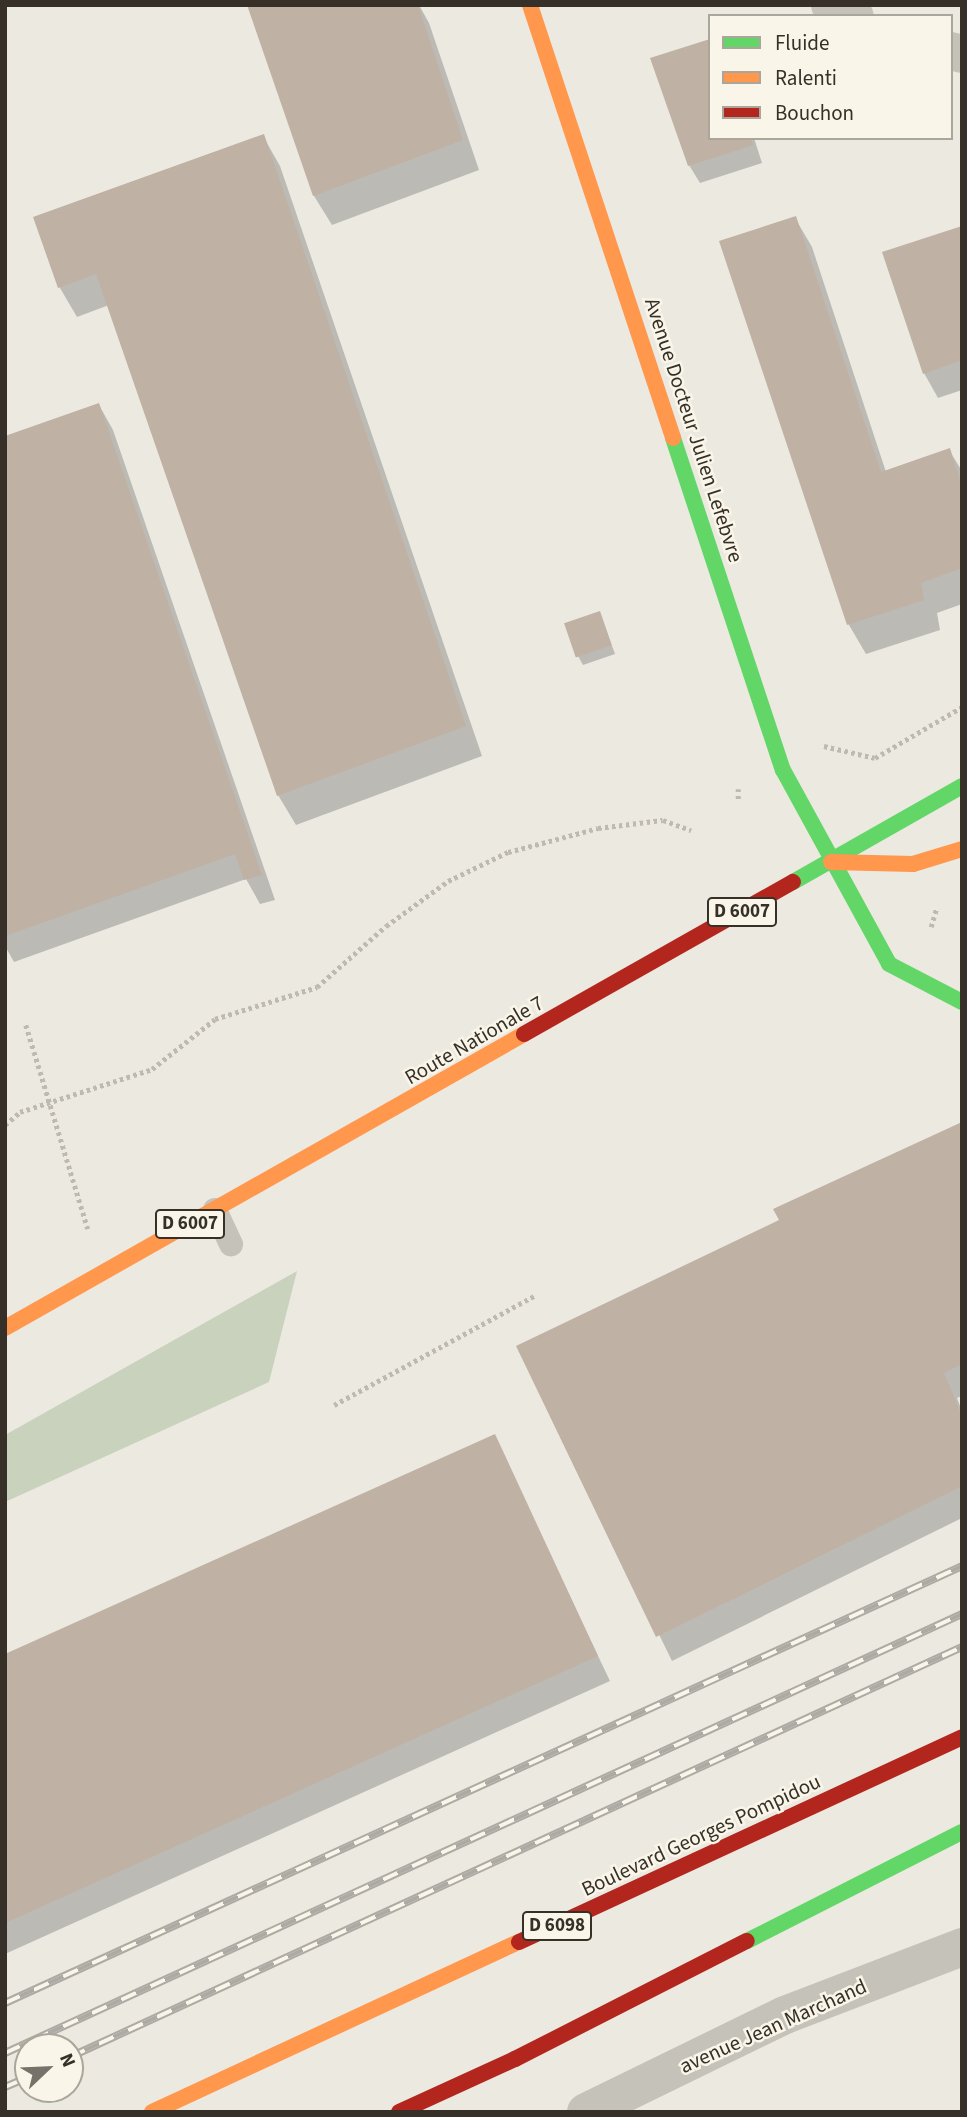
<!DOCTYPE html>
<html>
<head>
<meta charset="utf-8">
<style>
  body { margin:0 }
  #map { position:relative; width:967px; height:2117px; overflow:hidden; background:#ece9e1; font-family:"Source Sans 3",sans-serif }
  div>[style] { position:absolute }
  .green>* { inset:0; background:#c9d2bc }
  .shadow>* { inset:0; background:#0003 }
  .building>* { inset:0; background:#bfb1a3; transform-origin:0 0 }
  .path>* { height:4.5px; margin-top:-2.25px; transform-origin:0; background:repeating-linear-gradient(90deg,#bebab3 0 3.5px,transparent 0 7px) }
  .lane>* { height:24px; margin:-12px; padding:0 12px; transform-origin:12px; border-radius:12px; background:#c5c2ba }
  .street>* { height:38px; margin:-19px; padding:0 19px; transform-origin:19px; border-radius:19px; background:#c5c2ba }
  .fast>* { height:16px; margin:-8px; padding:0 8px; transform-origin:8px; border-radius:8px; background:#63d668 }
  .slow>* { height:16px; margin:-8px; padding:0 8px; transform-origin:8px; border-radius:8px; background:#ff974d }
  .jam>* { height:16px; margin:-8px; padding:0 8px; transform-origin:8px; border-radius:8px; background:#b3261e }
  .rail>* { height:8px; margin-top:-4px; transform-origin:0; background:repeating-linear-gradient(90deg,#f9f5e8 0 16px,#adaaa4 0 32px); box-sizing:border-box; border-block:2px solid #adaaa4 }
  span { translate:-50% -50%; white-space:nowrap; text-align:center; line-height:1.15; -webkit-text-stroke:5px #f9f5e8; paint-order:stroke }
  .shield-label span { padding:2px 5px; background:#f9f5e8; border:2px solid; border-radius:5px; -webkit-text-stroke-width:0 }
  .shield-label { font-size:19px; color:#363028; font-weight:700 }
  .street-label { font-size:21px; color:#363028 }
  .frame { position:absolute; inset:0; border:7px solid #363028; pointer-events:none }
  .legend { position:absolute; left:708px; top:14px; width:245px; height:126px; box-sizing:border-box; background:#f9f5e8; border:2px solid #aba69b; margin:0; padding:9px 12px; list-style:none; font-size:21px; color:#363028 }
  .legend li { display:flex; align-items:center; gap:14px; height:35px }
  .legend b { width:35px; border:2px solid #aba69b }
  .north { position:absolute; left:14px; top:2033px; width:70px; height:70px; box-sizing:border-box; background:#f9f5e8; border:2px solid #aba69b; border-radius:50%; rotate:67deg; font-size:19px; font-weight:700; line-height:28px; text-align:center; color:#363028 }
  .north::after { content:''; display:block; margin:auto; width:24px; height:32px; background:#767169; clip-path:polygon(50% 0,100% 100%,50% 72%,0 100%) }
</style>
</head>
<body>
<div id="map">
  <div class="green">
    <div style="clip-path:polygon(297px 1271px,269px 1382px,5px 1502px,5px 1435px)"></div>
  </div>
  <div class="shadow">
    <div style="clip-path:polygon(248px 5px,419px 5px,429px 23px,479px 170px,332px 225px,314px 196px)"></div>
    <div style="clip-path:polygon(263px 136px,280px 166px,482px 756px,296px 825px,278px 795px,109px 305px,77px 317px,60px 288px,35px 218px)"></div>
    <div style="clip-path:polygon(710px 138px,754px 138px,762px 163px,700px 183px,689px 165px)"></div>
    <div style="clip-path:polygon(795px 218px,812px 247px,886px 472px,949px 450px,962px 471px,962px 604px,937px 613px,940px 630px,866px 654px,849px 625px,721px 243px)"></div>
    <div style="clip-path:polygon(962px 227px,962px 390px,938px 398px,924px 373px)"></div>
    <div style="clip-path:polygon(99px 405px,113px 430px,275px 900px,260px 904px,246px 879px,14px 962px,5px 946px,5px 438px)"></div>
    <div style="clip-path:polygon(600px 614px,615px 654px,583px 665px,578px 656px)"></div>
    <div style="clip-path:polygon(962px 1124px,962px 1396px,957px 1398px,962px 1411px,962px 1518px,672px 1661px,518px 1346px,782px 1221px)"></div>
    <div style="clip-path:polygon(494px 1437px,610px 1681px,5px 1954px,5px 1656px)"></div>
  </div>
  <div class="building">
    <div style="clip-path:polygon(247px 5px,418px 5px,463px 140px,313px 196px)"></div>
    <div style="clip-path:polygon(710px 39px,710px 138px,751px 138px,753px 145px,688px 166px,650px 58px)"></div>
    <div style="clip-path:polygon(264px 134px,466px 726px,277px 796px,96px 274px,58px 288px,33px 217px)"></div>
    <div style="clip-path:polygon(796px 216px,881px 472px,950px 448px,962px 487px,962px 568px,921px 583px,924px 600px,847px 625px,719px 241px)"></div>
    <div style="clip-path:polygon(962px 226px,962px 360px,923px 374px,882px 252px)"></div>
    <div style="clip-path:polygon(99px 403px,262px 875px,244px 880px,235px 854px,5px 936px,5px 436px)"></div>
    <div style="left:600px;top:611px;width:36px;height:38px;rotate:71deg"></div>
    <div style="clip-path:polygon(962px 1122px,962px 1364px,944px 1373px,962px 1416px,962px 1486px,656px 1637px,516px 1346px,779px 1220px,773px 1209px)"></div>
    <div style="clip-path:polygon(495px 1434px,598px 1656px,5px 1923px,5px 1654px)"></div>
  </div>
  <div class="path">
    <div style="left:824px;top:746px;width:52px;rotate:13.2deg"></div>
    <div style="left:875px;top:758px;width:101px;rotate:-30.4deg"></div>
    <div style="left:738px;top:799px;width:10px;rotate:-90deg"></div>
    <div style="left:931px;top:927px;width:19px;rotate:-74deg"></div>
    <div style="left:26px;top:1025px;width:213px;rotate:73.1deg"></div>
    <div style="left:5px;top:1125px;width:20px;rotate:-41deg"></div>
    <div style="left:20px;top:1112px;width:139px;rotate:-18deg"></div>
    <div style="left:152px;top:1069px;width:80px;rotate:-38.4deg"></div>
    <div style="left:215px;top:1019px;width:107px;rotate:-17.4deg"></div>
    <div style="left:317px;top:987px;width:92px;rotate:-41.5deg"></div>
    <div style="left:386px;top:926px;width:77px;rotate:-36deg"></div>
    <div style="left:448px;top:881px;width:67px;rotate:-25.8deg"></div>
    <div style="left:508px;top:852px;width:93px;rotate:-14.9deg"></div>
    <div style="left:598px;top:828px;width:65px;rotate:-7deg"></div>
    <div style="left:663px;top:820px;width:30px;rotate:20deg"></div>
    <div style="left:334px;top:1405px;width:228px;rotate:-28.6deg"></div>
  </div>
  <div class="lane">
    <div style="left:215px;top:1210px;width:38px;rotate:65deg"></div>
  </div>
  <div class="street">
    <div style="left:830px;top:5px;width:27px;rotate:24deg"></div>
    <div style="left:951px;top:51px;width:11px;rotate:15deg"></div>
    <div style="left:586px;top:2112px;width:221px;rotate:-26deg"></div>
    <div style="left:785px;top:2015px;width:190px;rotate:-21deg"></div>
  </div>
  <div class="fast">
    <div style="left:673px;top:438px;width:350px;rotate:71.7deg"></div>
    <div style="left:783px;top:770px;width:221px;rotate:61.3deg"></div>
    <div style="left:889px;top:964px;width:82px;rotate:27.5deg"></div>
    <div style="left:793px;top:882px;width:194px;rotate:-29.6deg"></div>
    <div style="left:747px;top:1941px;width:241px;rotate:-26.9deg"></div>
  </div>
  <div class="slow">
    <div style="left:530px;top:5px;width:456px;rotate:71.7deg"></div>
    <div style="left:831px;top:862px;width:82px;rotate:1.4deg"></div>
    <div style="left:913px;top:864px;width:51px;rotate:-17deg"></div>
    <div style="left:5px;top:1328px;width:596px;rotate:-29.53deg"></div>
    <div style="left:152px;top:2112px;width:404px;rotate:-24.9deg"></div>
  </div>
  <div class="jam">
    <div style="left:524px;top:1034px;width:309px;rotate:-29.5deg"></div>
    <div style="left:519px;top:1942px;width:488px;rotate:-24.8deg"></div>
    <div style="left:399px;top:2112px;width:128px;rotate:-24.6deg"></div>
    <div style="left:515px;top:2059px;width:260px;rotate:-27deg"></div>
  </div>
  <div class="rail">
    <div style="left:5px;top:2003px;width:1052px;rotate:-24.54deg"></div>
    <div style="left:5px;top:2053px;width:1053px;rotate:-24.64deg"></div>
    <div style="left:70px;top:2057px;width:982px;rotate:-24.69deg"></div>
    <div style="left:5px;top:2087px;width:25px;rotate:-23deg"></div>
  </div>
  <div class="shield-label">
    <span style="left:742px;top:912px">D 6007</span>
    <span style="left:190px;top:1224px">D 6007</span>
    <span style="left:557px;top:1926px">D 6098</span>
  </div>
  <div class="street-label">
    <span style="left:694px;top:430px;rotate:72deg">Avenue Docteur Julien Lefebvre</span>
    <span style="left:474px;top:1040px;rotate:-30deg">Route Nationale 7</span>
    <span style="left:701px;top:1835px;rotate:-25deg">Boulevard Georges Pompidou</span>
    <span style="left:773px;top:2026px;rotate:-24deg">avenue Jean Marchand</span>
  </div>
  <div class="frame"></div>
  <ul class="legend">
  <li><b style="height:9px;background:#63d668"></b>Fluide</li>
  <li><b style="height:9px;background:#ff974d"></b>Ralenti</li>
  <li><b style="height:9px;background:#b3261e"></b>Bouchon</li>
  </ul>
  <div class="north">N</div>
</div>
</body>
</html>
